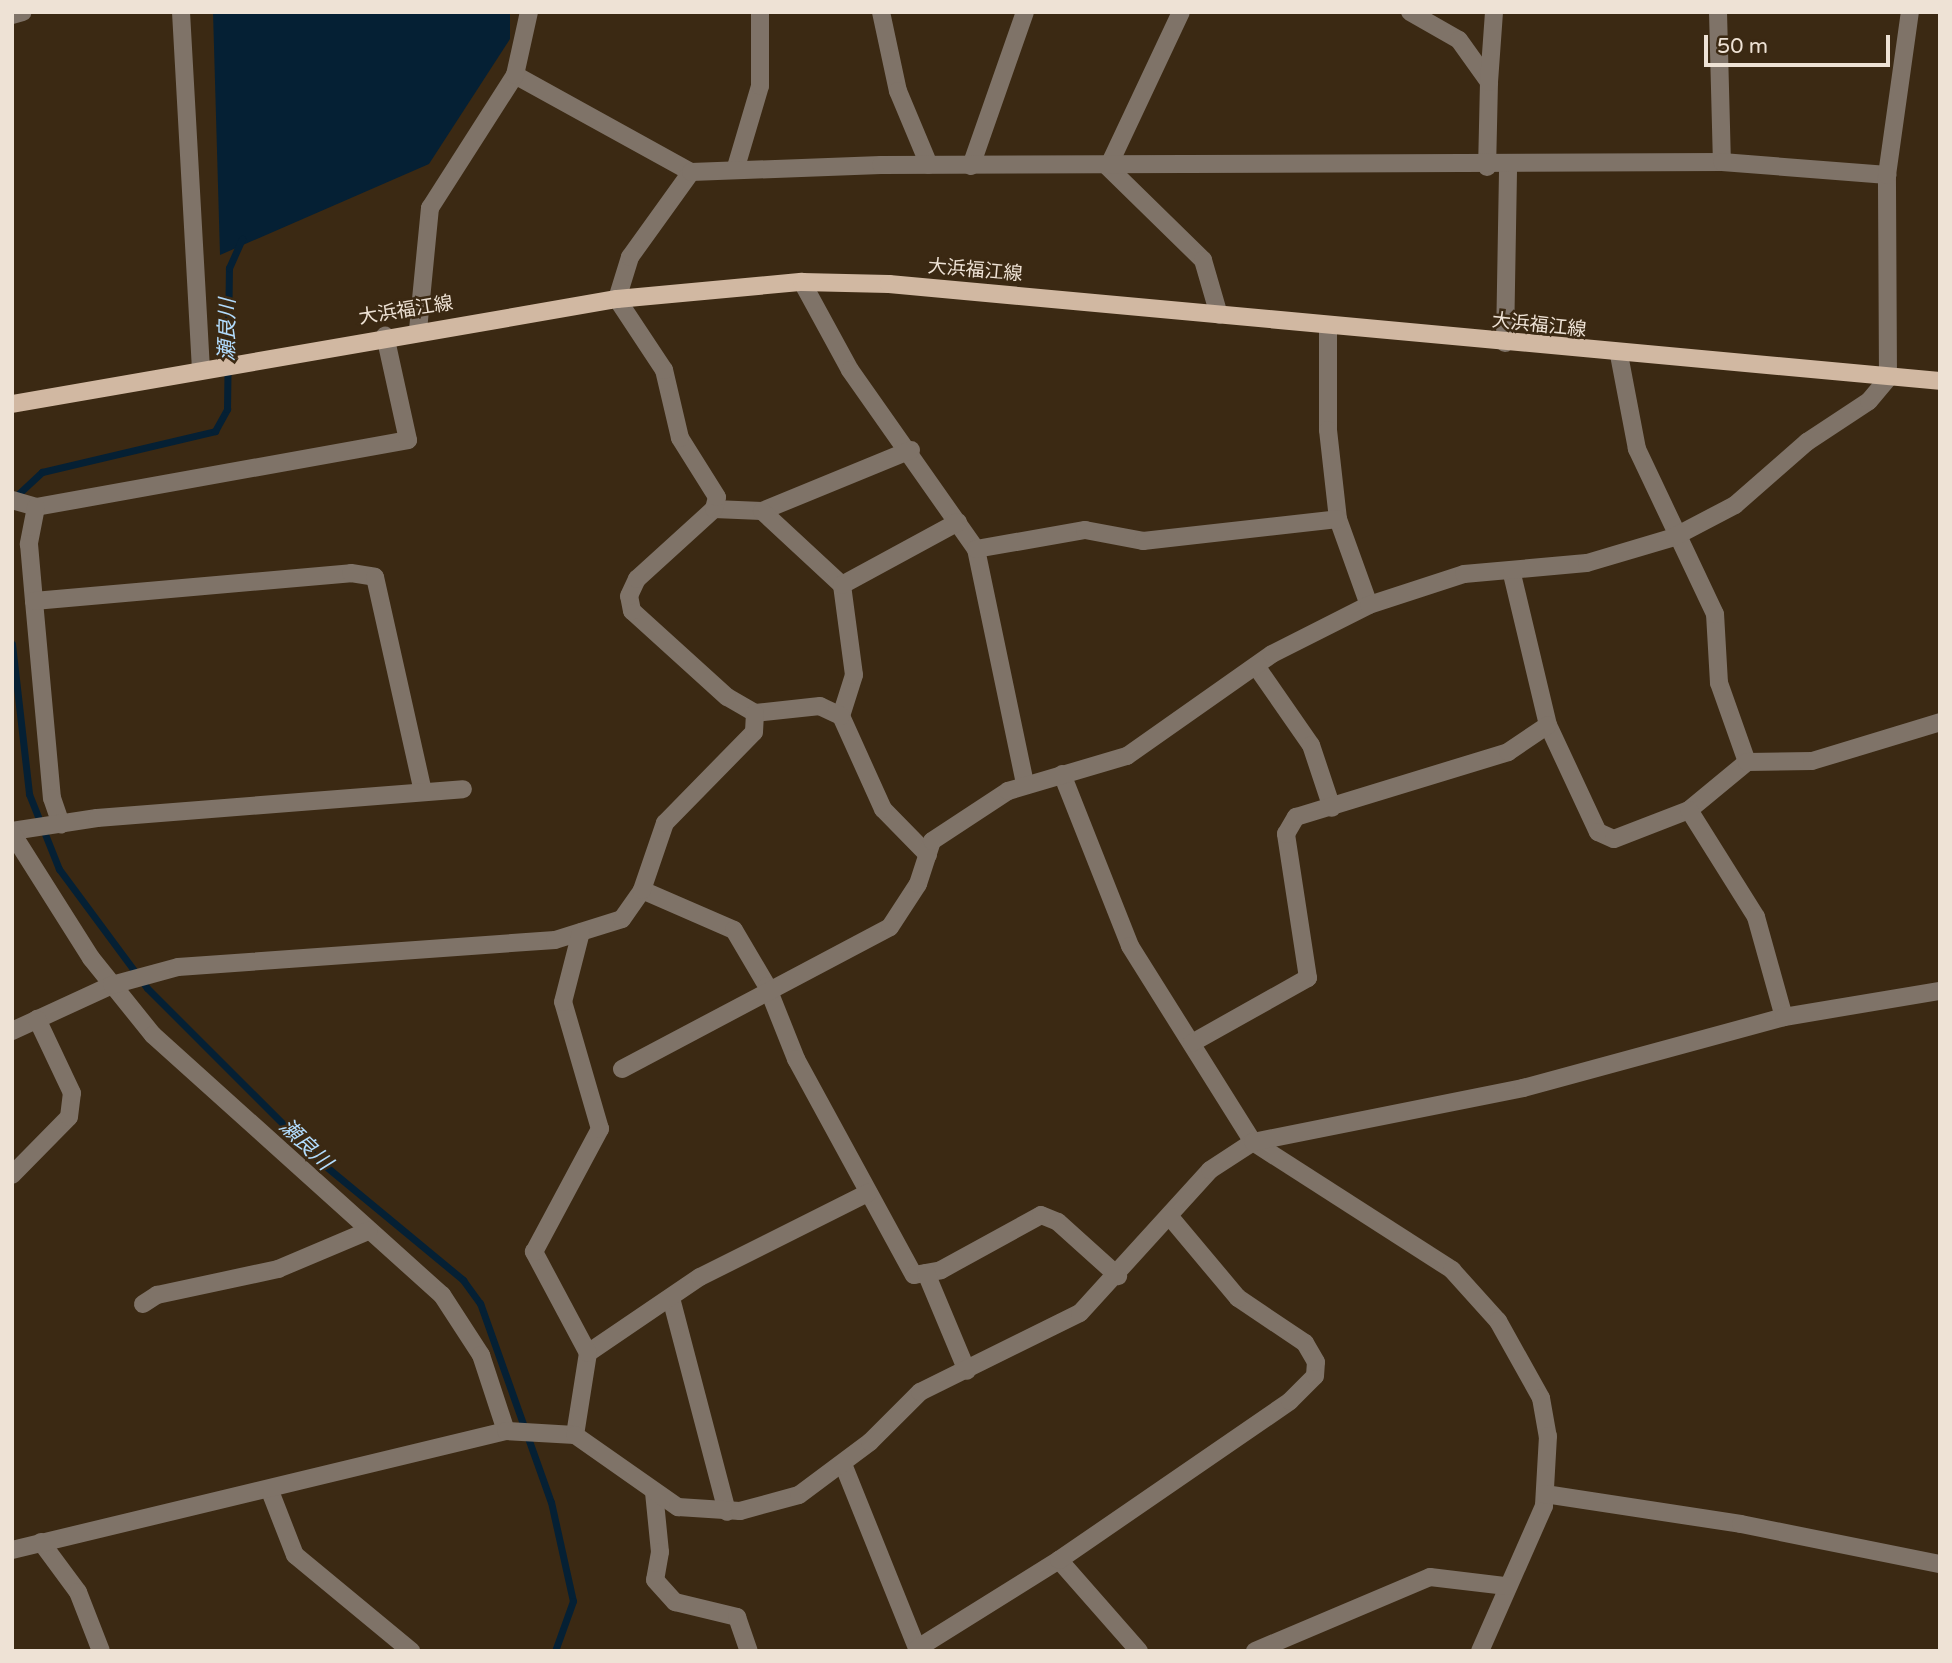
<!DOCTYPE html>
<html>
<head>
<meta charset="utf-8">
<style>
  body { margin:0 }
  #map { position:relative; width:1952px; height:1663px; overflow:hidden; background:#3b2913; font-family:"Varela Round","Noto Sans JP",sans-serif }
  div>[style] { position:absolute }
  .water>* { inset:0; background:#052034 }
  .stream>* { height:7px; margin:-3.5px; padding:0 3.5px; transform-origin:3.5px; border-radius:3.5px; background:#052034 }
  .minor>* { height:18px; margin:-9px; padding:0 9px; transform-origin:9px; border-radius:9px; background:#7f7368 }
  .major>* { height:18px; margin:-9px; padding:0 9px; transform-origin:9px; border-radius:9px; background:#d1b8a2 }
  span { translate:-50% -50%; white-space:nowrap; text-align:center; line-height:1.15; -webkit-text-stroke:5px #3b2913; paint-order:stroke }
  .street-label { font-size:19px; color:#eee2d5 }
  .water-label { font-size:21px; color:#b2dcfd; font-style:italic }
  .frame { position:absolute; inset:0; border:14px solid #eee2d5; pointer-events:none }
  .scale { position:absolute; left:1704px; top:35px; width:186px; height:32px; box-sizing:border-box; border:4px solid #eee2d5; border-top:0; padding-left:9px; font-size:21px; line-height:24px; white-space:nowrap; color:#eee2d5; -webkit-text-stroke:5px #3b2913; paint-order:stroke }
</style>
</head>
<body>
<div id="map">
  <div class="water">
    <div style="clip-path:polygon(213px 12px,510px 12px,510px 39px,429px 164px,220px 255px)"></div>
  </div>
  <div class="stream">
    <div style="left:14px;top:498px;width:38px;rotate:-43deg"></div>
    <div style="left:42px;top:472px;width:178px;rotate:-13.3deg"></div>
    <div style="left:215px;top:431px;width:25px;rotate:-61deg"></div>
    <div style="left:227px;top:409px;width:141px;rotate:-89.2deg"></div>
    <div style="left:229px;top:268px;width:32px;rotate:-66deg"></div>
    <div style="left:12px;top:644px;width:151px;rotate:83.5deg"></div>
    <div style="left:29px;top:794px;width:81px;rotate:68.2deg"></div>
    <div style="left:59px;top:869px;width:148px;rotate:53.5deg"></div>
    <div style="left:147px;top:988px;width:249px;rotate:45deg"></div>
    <div style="left:323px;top:1164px;width:182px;rotate:39.6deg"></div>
    <div style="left:463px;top:1280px;width:29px;rotate:54deg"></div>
    <div style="left:480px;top:1303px;width:211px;rotate:70.4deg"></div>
    <div style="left:551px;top:1502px;width:101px;rotate:77.5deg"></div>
    <div style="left:573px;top:1601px;width:53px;rotate:109.8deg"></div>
  </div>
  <div class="minor">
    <div style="left:181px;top:12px;width:356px;rotate:86.8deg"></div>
    <div style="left:881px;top:12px;width:81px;rotate:77.9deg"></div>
    <div style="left:898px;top:91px;width:80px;rotate:67.3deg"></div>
    <div style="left:1181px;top:12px;width:171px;rotate:115.2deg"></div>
    <div style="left:1108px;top:167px;width:133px;rotate:44.4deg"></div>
    <div style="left:1203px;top:260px;width:57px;rotate:73.8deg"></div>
    <div style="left:1410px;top:12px;width:56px;rotate:29.7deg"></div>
    <div style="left:1459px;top:40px;width:52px;rotate:54.5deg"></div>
    <div style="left:1489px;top:82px;width:85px;rotate:91.3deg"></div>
    <div style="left:1718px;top:12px;width:150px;rotate:88.5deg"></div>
    <div style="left:12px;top:15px;width:11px;rotate:-15deg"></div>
    <div style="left:515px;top:75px;width:201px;rotate:28.9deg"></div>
    <div style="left:1489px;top:82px;width:70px;rotate:-85.9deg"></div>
    <div style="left:971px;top:166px;width:163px;rotate:-70.7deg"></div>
    <div style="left:736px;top:167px;width:84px;rotate:-73.5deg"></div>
    <div style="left:760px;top:86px;width:74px;rotate:-90deg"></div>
    <div style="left:802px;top:282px;width:100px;rotate:61.4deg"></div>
    <div style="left:850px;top:370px;width:219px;rotate:54.9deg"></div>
    <div style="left:976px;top:549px;width:239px;rotate:78.2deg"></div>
    <div style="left:1328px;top:325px;width:105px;rotate:90deg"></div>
    <div style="left:1328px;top:430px;width:90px;rotate:83.6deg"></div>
    <div style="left:1338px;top:519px;width:91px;rotate:70.2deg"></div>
    <div style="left:418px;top:330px;width:123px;rotate:-84.4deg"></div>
    <div style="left:430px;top:208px;width:158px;rotate:-57.4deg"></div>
    <div style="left:515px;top:75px;width:65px;rotate:-77.5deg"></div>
    <div style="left:1505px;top:343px;width:176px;rotate:-89deg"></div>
    <div style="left:12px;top:500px;width:25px;rotate:16deg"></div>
    <div style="left:36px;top:507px;width:378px;rotate:-10.2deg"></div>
    <div style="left:408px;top:440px;width:107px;rotate:-102.4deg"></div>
    <div style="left:36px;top:507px;width:38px;rotate:101deg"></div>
    <div style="left:29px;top:544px;width:57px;rotate:85deg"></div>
    <div style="left:34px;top:601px;width:198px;rotate:84.8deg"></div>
    <div style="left:52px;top:798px;width:28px;rotate:71deg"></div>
    <div style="left:714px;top:509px;width:48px;rotate:2.4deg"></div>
    <div style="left:762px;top:511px;width:161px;rotate:-22.3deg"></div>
    <div style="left:762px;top:511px;width:109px;rotate:42.8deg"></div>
    <div style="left:976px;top:549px;width:111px;rotate:-9.9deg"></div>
    <div style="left:1085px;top:530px;width:59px;rotate:10.7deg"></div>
    <div style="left:1143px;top:541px;width:196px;rotate:-6.4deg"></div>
    <div style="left:1512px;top:574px;width:155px;rotate:76.6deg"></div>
    <div style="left:1548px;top:725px;width:118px;rotate:65deg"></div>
    <div style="left:1598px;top:832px;width:17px;rotate:24deg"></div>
    <div style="left:1614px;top:839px;width:80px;rotate:-21.1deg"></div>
    <div style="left:1689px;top:810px;width:75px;rotate:-39.6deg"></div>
    <div style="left:1747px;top:762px;width:84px;rotate:-109.5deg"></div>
    <div style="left:1719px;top:683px;width:69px;rotate:-93.3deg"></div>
    <div style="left:1715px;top:614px;width:183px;rotate:-115.3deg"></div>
    <div style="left:1637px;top:449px;width:96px;rotate:-100.8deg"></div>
    <div style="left:34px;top:601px;width:318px;rotate:-5deg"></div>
    <div style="left:351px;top:573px;width:24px;rotate:9deg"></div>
    <div style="left:375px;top:577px;width:220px;rotate:77.4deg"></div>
    <div style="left:1256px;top:666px;width:96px;rotate:55.2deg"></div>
    <div style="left:1311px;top:745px;width:66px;rotate:71.6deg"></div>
    <div style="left:841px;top:716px;width:43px;rotate:-72.4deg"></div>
    <div style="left:854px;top:675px;width:91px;rotate:-97.6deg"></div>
    <div style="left:842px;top:585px;width:132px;rotate:-28.5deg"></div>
    <div style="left:1747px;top:762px;width:65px;rotate:-0.9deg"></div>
    <div style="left:1812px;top:761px;width:134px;rotate:-16.9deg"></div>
    <div style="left:1062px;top:774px;width:185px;rotate:68.4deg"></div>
    <div style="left:1130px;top:946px;width:231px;rotate:57.9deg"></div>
    <div style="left:1253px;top:1142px;width:237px;rotate:32.7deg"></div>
    <div style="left:1452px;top:1270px;width:69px;rotate:48deg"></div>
    <div style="left:1498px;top:1321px;width:88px;rotate:60.8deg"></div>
    <div style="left:1541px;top:1398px;width:39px;rotate:80deg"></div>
    <div style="left:1548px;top:1436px;width:70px;rotate:93.3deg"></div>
    <div style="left:1544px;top:1506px;width:158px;rotate:113.8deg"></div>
    <div style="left:1689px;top:810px;width:126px;rotate:57.9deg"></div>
    <div style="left:1756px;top:917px;width:104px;rotate:74.4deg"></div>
    <div style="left:12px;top:831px;width:86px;rotate:-8.7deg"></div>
    <div style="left:97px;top:818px;width:367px;rotate:-4.5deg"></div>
    <div style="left:12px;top:833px;width:148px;rotate:57.7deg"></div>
    <div style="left:91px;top:958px;width:99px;rotate:51.2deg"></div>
    <div style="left:153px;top:1035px;width:389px;rotate:42deg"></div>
    <div style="left:442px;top:1295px;width:72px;rotate:57deg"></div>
    <div style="left:481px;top:1355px;width:80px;rotate:71.8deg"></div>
    <div style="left:928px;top:855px;width:64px;rotate:-134.4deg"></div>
    <div style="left:883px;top:809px;width:102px;rotate:-114.3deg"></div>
    <div style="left:841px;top:716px;width:23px;rotate:-155deg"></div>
    <div style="left:820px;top:706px;width:65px;rotate:173.9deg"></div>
    <div style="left:755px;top:713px;width:32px;rotate:-150deg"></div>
    <div style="left:727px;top:697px;width:128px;rotate:-137.8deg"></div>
    <div style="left:632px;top:611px;width:15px;rotate:-101deg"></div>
    <div style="left:629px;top:596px;width:19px;rotate:-65deg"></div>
    <div style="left:637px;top:579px;width:104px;rotate:-42.3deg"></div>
    <div style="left:714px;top:509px;width:12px;rotate:-76deg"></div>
    <div style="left:717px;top:497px;width:70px;rotate:-122.1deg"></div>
    <div style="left:680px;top:438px;width:70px;rotate:-103.2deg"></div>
    <div style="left:664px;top:370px;width:85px;rotate:-123.5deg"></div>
    <div style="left:617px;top:299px;width:44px;rotate:-72.8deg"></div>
    <div style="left:630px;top:257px;width:105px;rotate:-54.3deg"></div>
    <div style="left:691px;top:172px;width:190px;rotate:-2.1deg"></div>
    <div style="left:881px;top:165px;width:841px;rotate:-0.2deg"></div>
    <div style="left:1722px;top:162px;width:166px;rotate:4.5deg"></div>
    <div style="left:642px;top:890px;width:100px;rotate:23.5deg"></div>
    <div style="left:734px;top:930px;width:65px;rotate:59.5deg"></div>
    <div style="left:767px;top:986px;width:79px;rotate:68.3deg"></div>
    <div style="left:796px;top:1059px;width:246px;rotate:61.4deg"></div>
    <div style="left:914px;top:1275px;width:27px;rotate:-10deg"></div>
    <div style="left:941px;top:1270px;width:114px;rotate:-28.8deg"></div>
    <div style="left:1041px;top:1215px;width:18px;rotate:22deg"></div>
    <div style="left:1058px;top:1222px;width:81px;rotate:42deg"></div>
    <div style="left:12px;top:1031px;width:110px;rotate:-24.7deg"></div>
    <div style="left:112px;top:985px;width:68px;rotate:-15.3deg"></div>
    <div style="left:178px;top:967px;width:378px;rotate:-4.1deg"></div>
    <div style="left:555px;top:940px;width:70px;rotate:-17.4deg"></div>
    <div style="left:622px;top:919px;width:35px;rotate:-55deg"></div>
    <div style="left:642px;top:890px;width:71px;rotate:-71.1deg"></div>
    <div style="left:665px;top:823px;width:127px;rotate:-45.6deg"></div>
    <div style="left:754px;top:732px;width:19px;rotate:-87deg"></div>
    <div style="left:1192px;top:1043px;width:133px;rotate:-29.3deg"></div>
    <div style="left:1308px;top:978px;width:146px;rotate:-98.7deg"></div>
    <div style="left:1286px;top:834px;width:20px;rotate:-60deg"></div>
    <div style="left:1296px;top:817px;width:222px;rotate:-17deg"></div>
    <div style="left:1508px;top:752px;width:48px;rotate:-34deg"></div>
    <div style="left:622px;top:1069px;width:303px;rotate:-27.9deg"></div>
    <div style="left:890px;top:927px;width:51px;rotate:-56.9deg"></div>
    <div style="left:918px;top:884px;width:45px;rotate:-72deg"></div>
    <div style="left:932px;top:841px;width:91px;rotate:-33.3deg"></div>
    <div style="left:1008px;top:791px;width:124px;rotate:-16.4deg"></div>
    <div style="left:1127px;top:756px;width:177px;rotate:-35.1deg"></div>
    <div style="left:1272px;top:654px;width:109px;rotate:-26.8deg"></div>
    <div style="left:1369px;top:605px;width:100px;rotate:-18.1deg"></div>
    <div style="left:1464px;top:574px;width:123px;rotate:-5.1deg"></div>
    <div style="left:1587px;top:563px;width:91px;rotate:-16.6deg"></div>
    <div style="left:1674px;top:537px;width:69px;rotate:-27.7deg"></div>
    <div style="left:1735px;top:505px;width:96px;rotate:-41.2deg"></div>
    <div style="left:1807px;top:442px;width:74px;rotate:-33.5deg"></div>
    <div style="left:1869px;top:401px;width:30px;rotate:-50deg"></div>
    <div style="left:1888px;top:378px;width:203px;rotate:-90.3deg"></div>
    <div style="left:1887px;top:175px;width:165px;rotate:-82deg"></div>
    <div style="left:12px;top:1175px;width:81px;rotate:-45.5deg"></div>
    <div style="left:69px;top:1117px;width:24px;rotate:-83deg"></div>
    <div style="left:72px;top:1093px;width:82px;rotate:-115.3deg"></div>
    <div style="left:926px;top:1273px;width:106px;rotate:67.3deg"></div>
    <div style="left:671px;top:1298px;width:221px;rotate:75.3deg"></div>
    <div style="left:143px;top:1304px;width:17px;rotate:-33deg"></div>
    <div style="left:157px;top:1295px;width:124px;rotate:-12.1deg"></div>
    <div style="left:278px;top:1269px;width:98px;rotate:-22.9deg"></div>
    <div style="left:588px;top:1353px;width:135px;rotate:-34.2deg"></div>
    <div style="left:700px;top:1277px;width:188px;rotate:-26.6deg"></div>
    <div style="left:575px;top:1435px;width:83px;rotate:-81deg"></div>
    <div style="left:588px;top:1353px;width:115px;rotate:-118.1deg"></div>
    <div style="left:534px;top:1252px;width:140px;rotate:-61.8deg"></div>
    <div style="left:600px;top:1129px;width:132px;rotate:-106.2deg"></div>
    <div style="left:563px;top:1002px;width:72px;rotate:-75.6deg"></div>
    <div style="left:843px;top:1464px;width:201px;rotate:68.1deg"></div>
    <div style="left:270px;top:1491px;width:69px;rotate:68.7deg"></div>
    <div style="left:295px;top:1555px;width:151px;rotate:39.6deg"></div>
    <div style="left:654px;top:1492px;width:60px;rotate:84.3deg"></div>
    <div style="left:660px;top:1552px;width:28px;rotate:100deg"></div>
    <div style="left:655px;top:1580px;width:30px;rotate:48deg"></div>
    <div style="left:675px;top:1602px;width:64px;rotate:13.6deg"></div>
    <div style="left:737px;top:1617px;width:36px;rotate:71deg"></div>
    <div style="left:1545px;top:1494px;width:198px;rotate:8.7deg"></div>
    <div style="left:1741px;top:1524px;width:203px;rotate:11.4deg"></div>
    <div style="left:41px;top:1542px;width:62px;rotate:53.5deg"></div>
    <div style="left:78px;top:1592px;width:63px;rotate:68.7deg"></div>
    <div style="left:12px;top:1550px;width:508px;rotate:-13.54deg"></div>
    <div style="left:506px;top:1431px;width:69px;rotate:3.3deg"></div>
    <div style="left:575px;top:1435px;width:126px;rotate:35deg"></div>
    <div style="left:678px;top:1507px;width:62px;rotate:3.7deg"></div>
    <div style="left:740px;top:1511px;width:61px;rotate:-15.2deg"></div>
    <div style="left:799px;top:1495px;width:89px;rotate:-36.7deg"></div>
    <div style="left:870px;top:1442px;width:71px;rotate:-45deg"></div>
    <div style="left:920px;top:1392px;width:178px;rotate:-26.3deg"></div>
    <div style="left:1080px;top:1313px;width:193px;rotate:-47.7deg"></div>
    <div style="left:1210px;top:1170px;width:51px;rotate:-33.1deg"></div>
    <div style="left:1253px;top:1142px;width:275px;rotate:-11.3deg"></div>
    <div style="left:1523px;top:1088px;width:270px;rotate:-15.2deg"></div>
    <div style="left:1784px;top:1017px;width:158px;rotate:-9.5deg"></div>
    <div style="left:1059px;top:1560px;width:121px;rotate:48.7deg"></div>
    <div style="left:918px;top:1648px;width:166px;rotate:-32deg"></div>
    <div style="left:1059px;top:1560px;width:280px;rotate:-34.5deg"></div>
    <div style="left:1290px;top:1401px;width:35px;rotate:-45deg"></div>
    <div style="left:1315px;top:1376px;width:14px;rotate:-86deg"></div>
    <div style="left:1316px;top:1362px;width:22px;rotate:-120deg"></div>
    <div style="left:1305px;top:1343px;width:81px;rotate:-146.1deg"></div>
    <div style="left:1238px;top:1298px;width:106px;rotate:-130deg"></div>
    <div style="left:1255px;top:1651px;width:190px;rotate:-22.9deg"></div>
    <div style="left:1430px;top:1577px;width:77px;rotate:6.8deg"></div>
  </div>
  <div class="major">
    <div style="left:12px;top:404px;width:614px;rotate:-9.85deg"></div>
    <div style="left:617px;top:299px;width:186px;rotate:-5.3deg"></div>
    <div style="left:802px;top:282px;width:87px;rotate:1.3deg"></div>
    <div style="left:889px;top:284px;width:1055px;rotate:5.27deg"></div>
  </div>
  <div class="street-label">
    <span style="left:975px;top:271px;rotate:5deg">大浜福江線</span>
    <span style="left:406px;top:311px;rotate:-9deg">大浜福江線</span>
    <span style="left:1539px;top:326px;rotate:6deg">大浜福江線</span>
  </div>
  <div class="water-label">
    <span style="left:228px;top:330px;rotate:-89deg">瀬良川</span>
    <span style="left:305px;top:1145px;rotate:44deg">瀬良川</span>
  </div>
  <div class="frame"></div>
  <div class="scale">50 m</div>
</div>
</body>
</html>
